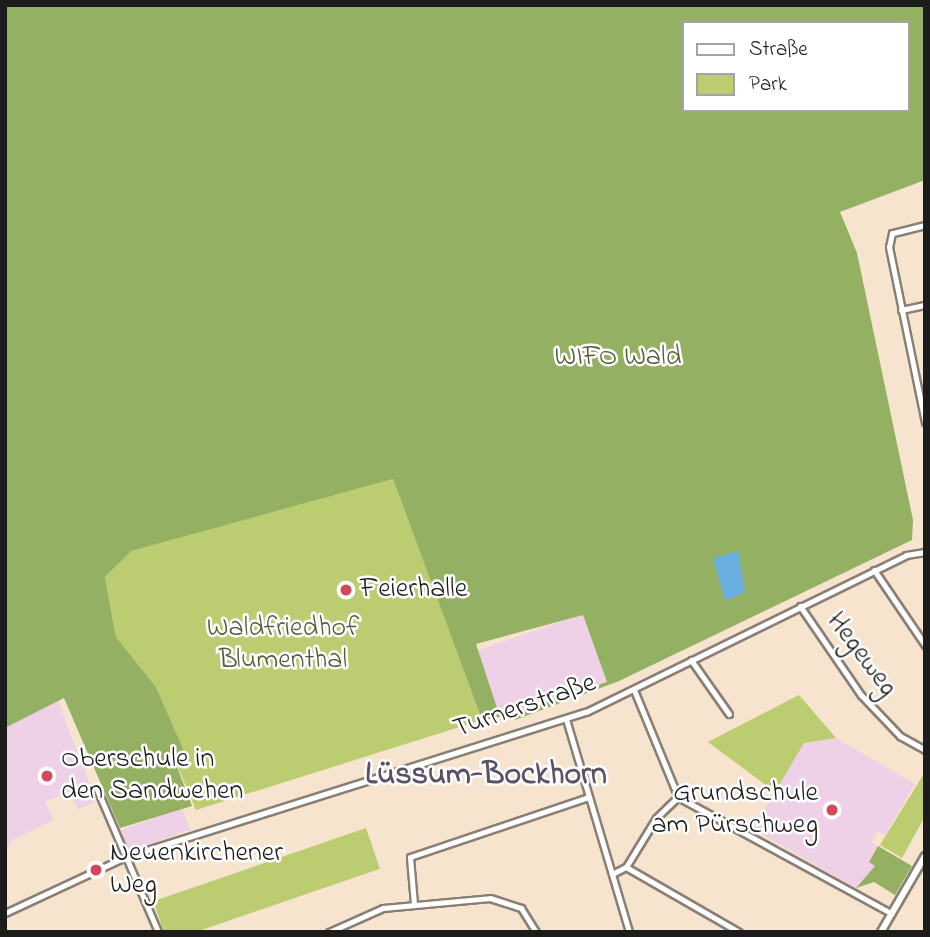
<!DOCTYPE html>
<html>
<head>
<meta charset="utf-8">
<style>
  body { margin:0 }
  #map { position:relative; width:930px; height:937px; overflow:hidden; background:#f6e4ce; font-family:"Indie Flower",sans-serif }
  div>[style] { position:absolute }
  .built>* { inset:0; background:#eed0e7; transform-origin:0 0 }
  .green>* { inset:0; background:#bbcd70; transform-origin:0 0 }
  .forest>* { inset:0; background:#94b062 }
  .water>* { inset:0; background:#69aedf }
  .roads { filter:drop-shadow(2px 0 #898075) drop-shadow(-2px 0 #898075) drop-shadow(0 2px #898075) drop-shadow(0 -2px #898075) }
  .minor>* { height:5px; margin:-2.5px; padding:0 2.5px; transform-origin:2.5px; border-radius:2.5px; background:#fff }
  .major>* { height:6px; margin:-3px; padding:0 3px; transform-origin:3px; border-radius:3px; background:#fff }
  .dots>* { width:19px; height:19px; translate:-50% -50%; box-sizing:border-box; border:4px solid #fff; border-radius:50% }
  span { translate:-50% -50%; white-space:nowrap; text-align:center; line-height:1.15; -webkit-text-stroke:5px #fff; paint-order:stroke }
  .park-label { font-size:28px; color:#545a39 }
  .poi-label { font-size:28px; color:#1c1c1c }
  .left { translate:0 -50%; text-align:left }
  .right { translate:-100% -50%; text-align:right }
  .street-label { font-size:28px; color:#1c1c1c }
  .quarter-label { font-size:32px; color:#5a5165; font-weight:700 }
  .frame { position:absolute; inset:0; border:7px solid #1c1c1c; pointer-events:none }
  .legend { position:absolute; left:682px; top:21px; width:228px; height:91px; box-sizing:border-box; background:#fff; border:2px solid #a4a4a4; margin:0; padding:9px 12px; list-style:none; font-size:21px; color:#1c1c1c }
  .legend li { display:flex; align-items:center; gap:14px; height:35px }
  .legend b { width:35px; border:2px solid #a4a4a4 }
</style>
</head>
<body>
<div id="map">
  <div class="built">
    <div style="left:583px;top:614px;width:72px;height:112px;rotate:71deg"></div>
    <div style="clip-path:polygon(58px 701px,96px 801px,78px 809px,69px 791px,45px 802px,54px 820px,12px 840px,5px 854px,5px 728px)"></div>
    <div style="clip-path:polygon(836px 738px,915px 784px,885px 835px,878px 831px,871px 842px,878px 846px,869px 861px,876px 865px,856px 888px,753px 829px,804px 742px)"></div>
    <div style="left:182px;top:808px;width:23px;height:65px;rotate:70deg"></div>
  </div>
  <div class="green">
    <div style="clip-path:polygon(393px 479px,482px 720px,196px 810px,174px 758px,185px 753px,156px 687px,116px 637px,105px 577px,130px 551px)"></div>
    <div style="clip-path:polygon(799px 695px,836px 738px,804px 743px,775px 792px,708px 742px)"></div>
    <div style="clip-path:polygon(925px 772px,925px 816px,902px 858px,880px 845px)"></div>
    <div style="left:366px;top:828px;width:43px;height:225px;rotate:71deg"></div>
  </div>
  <div class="forest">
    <div style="clip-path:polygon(evenodd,5px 5px,925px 5px,925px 180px,840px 212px,857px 253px,913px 520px,912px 540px,619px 681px,515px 720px,513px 713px,607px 682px,583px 615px,476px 644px,500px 717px,482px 720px,393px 479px,131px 551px,105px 577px,116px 637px,156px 687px,185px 753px,174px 759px,192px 806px,120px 828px,64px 698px,5px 728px,5px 5px,683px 23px,907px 23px,907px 110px,683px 110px,683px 23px)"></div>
    <div style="clip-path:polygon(878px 846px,912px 866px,895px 895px,874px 882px,856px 888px,875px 866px,869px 862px)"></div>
  </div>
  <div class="water">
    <div style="clip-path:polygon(738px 551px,745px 592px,725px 601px,713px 558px)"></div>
  </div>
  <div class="roads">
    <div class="minor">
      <div style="left:925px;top:225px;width:34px;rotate:166deg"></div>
      <div style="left:892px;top:233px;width:14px;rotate:102deg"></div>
      <div style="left:889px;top:247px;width:179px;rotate:78.4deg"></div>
      <div style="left:901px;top:310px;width:25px;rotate:-12deg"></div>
      <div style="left:874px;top:570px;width:91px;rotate:55.8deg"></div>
      <div style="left:800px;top:606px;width:108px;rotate:55.6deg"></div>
      <div style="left:861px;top:695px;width:57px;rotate:46.4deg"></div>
      <div style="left:900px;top:736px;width:29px;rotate:29deg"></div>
      <div style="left:691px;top:660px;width:66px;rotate:54.9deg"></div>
      <div style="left:634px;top:690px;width:116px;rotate:67.6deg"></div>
      <div style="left:678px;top:797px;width:243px;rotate:28.6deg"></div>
      <div style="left:566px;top:719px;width:222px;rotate:73.5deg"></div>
      <div style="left:96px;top:787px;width:158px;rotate:66.8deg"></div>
      <div style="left:626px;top:867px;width:130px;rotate:29.9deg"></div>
      <div style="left:612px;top:874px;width:16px;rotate:-27deg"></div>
      <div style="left:626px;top:867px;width:57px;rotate:-58.5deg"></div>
      <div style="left:656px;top:818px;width:30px;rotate:-44deg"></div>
      <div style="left:414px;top:904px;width:47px;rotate:-94.9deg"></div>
      <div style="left:410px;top:857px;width:188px;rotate:-18.6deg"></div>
      <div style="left:5px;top:913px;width:132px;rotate:-25deg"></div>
      <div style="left:125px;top:857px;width:483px;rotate:-17.5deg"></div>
      <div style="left:586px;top:712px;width:356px;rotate:-26.1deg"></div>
      <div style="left:906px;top:555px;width:19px;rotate:-9deg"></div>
      <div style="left:329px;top:932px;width:59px;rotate:-24deg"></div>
      <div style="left:383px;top:908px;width:107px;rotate:-5.3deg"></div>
      <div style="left:490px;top:898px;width:33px;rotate:18deg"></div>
      <div style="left:521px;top:908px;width:28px;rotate:58deg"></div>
    </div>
    <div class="major">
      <div style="left:881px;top:932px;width:88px;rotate:-59.9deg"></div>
    </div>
  </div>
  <div class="dots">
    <div style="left:346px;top:590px;background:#d1495b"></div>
    <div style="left:47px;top:776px;background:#d1495b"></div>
    <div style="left:832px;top:810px;background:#d1495b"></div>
    <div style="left:96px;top:870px;background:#d1495b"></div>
  </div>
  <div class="park-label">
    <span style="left:618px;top:358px">WIFO Wald</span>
    <span style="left:283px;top:645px">Waldfriedhof<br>Blumenthal</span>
  </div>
  <div class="poi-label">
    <span class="left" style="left:360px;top:590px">Feierhalle</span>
    <span class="left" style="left:61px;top:776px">Oberschule in<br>den Sandwehen</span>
    <span class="right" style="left:818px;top:810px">Grundschule<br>am Pürschweg</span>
    <span class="left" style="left:110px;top:870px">Neuenkirchener<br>Weg</span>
  </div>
  <div class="street-label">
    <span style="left:861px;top:655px;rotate:53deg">Hegeweg</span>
    <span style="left:525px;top:707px;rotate:-19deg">Turnerstraße</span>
  </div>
  <div class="quarter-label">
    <span style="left:486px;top:776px">Lüssum-Bockhorn</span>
  </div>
  <div class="frame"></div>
  <ul class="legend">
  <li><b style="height:9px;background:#fff"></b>Straße</li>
  <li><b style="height:19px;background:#bbcd70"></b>Park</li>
  </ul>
</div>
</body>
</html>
